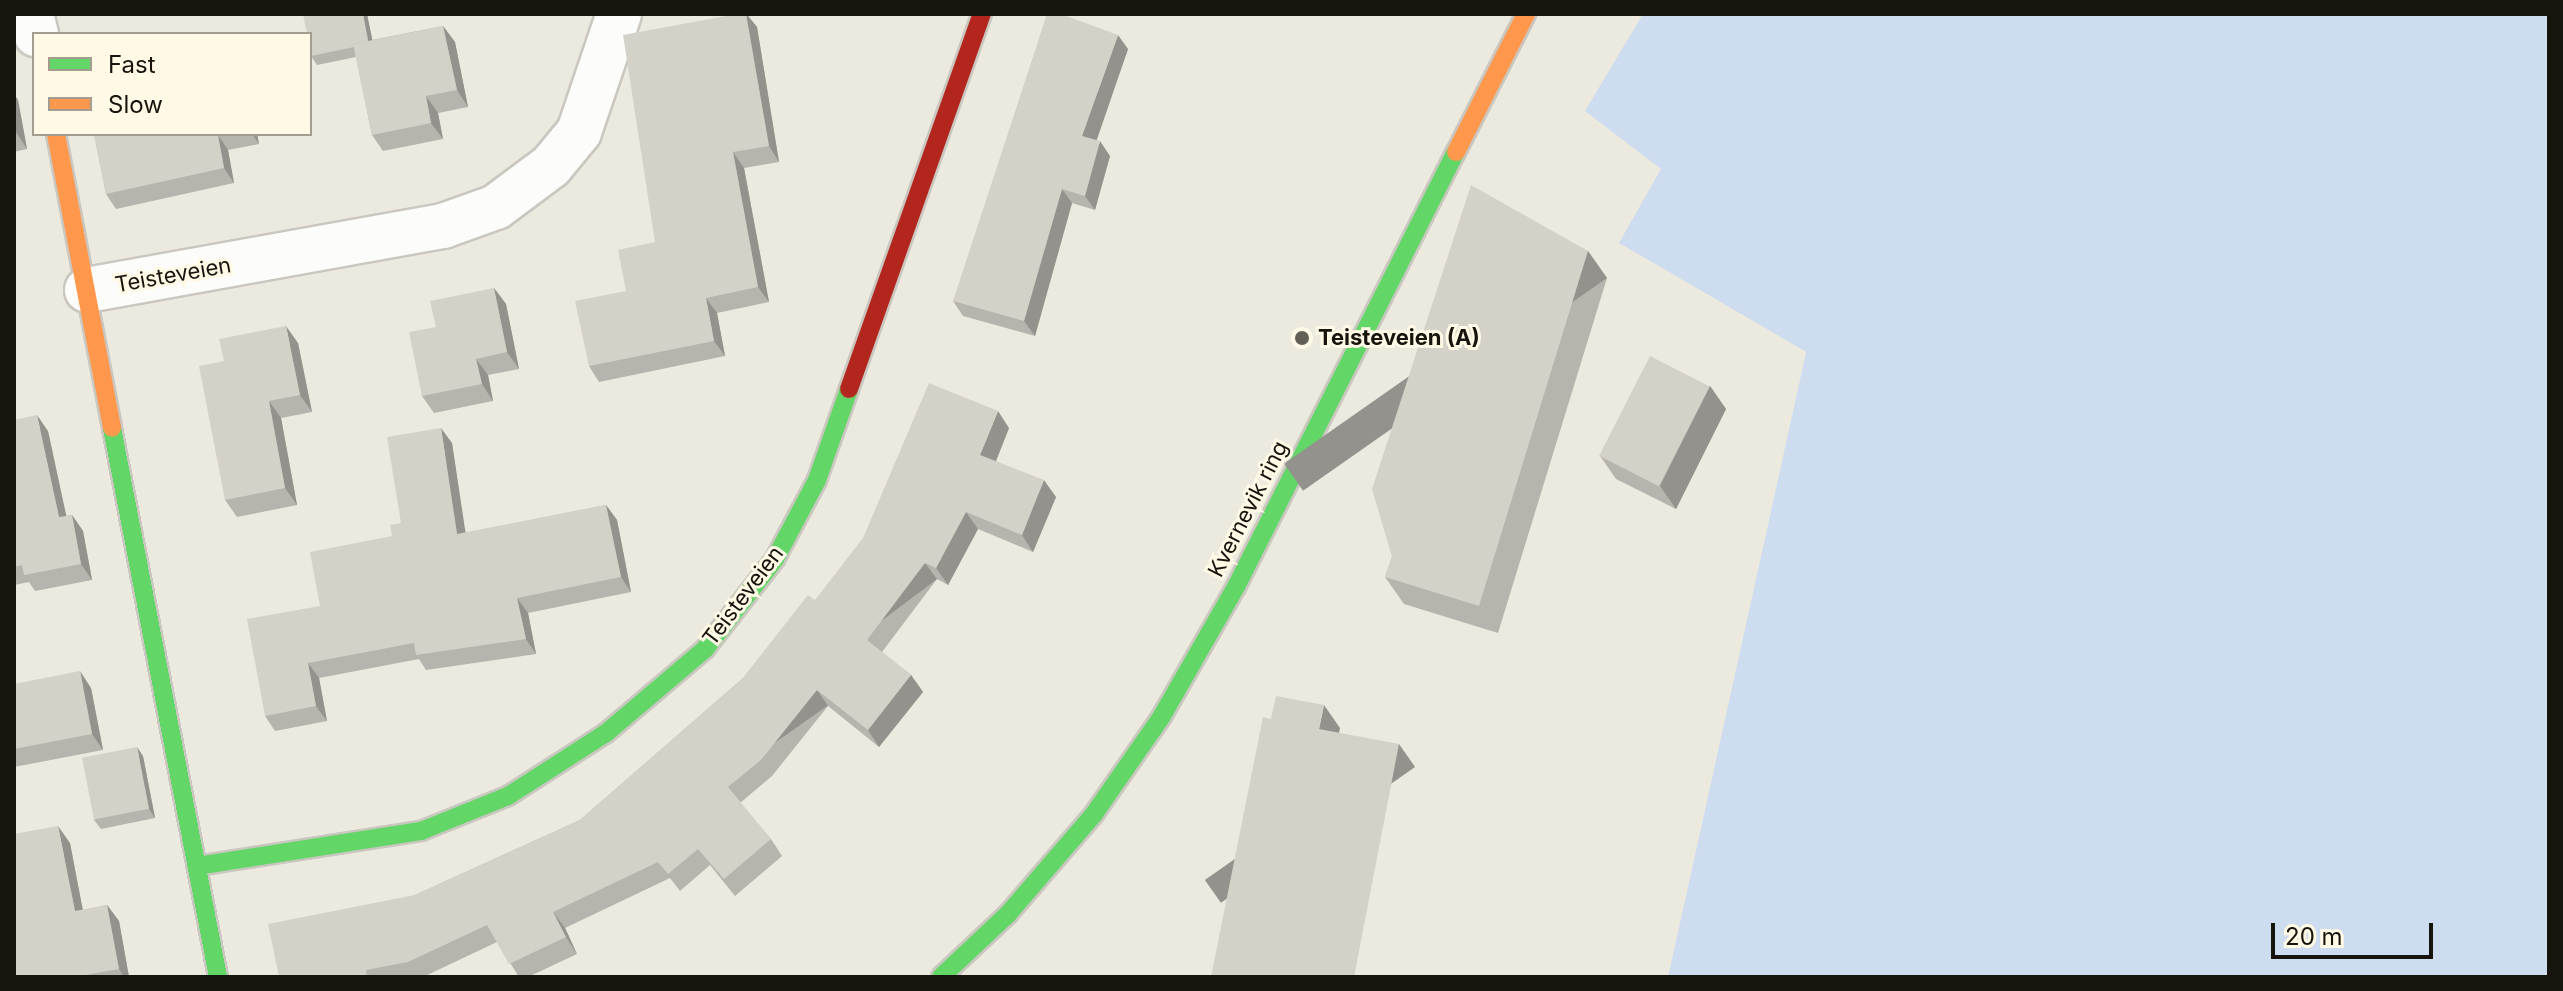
<!DOCTYPE html>
<html>
<head>
<meta charset="utf-8">
<style>
  body { margin:0 }
  #map { position:relative; width:2563px; height:991px; overflow:hidden; background:#ece9df; font-family:Inter,sans-serif }
  div>[style] { position:absolute }
  .water>* { inset:0; background:#cddcef }
  .pier>* { inset:0; background:#ece9df }
  .roads { filter:drop-shadow(2px 0 #c9c7bf) drop-shadow(-2px 0 #c9c7bf) drop-shadow(0 2px #c9c7bf) drop-shadow(0 -2px #c9c7bf) }
  .street>* { height:44px; margin:-22px; padding:0 22px; transform-origin:22px; border-radius:22px; background:#fcfcfa }
  .fast>* { height:18px; margin:-9px; padding:0 9px; transform-origin:9px; border-radius:9px; background:#63d668 }
  .slow>* { height:18px; margin:-9px; padding:0 9px; transform-origin:9px; border-radius:9px; background:#ff974d }
  .jam>* { height:18px; margin:-9px; padding:0 9px; transform-origin:9px; border-radius:9px; background:#b3261e }
  .wall>* { inset:0; background:#b6b4ad }
  .shaded-wall>* { inset:0; background:#94928d; transform-origin:0 0 }
  .building>* { inset:0; background:#d4d1c9; transform-origin:0 0 }
  .dots>* { width:22px; height:22px; translate:-50% -50%; box-sizing:border-box; border:4px solid #fff9e6; border-radius:50% }
  span { translate:-50% -50%; white-space:nowrap; text-align:center; line-height:1.15; -webkit-text-stroke:6px #fff9e6; paint-order:stroke }
  .street-label { font-size:22px; color:#16140d }
  .poi-label { font-size:22px; color:#16140d; font-weight:700 }
  .left { translate:0 -50%; text-align:left }
  .frame { position:absolute; inset:0; border:16px solid #16140d; pointer-events:none }
  .legend { position:absolute; left:32px; top:32px; width:280px; height:104px; box-sizing:border-box; background:#fff9e6; border:2px solid #a29d8f; margin:0; padding:10px 14px; list-style:none; font-size:24px; color:#16140d }
  .legend li { display:flex; align-items:center; gap:16px; height:40px }
  .legend b { width:40px; border:2px solid #a29d8f }
  .scale { position:absolute; left:2271px; top:923px; width:162px; height:36px; box-sizing:border-box; border:4px solid #16140d; border-top:0; padding-left:10px; font-size:24px; line-height:28px; white-space:nowrap; color:#16140d; -webkit-text-stroke:6px #fff9e6; paint-order:stroke }
</style>
</head>
<body>
<div id="map">
  <div class="water">
    <div style="clip-path:polygon(1643px 14px,2549px 14px,2549px 977px,1668px 977px,1806px 352px,1619px 243px,1661px 169px,1585px 111px)"></div>
  </div>
  <div class="pier">
    <div style="clip-path:polygon(1619px 243px,1806px 352px,1668px 977px,1802px 354px)"></div>
  </div>
  <div class="roads">
    <div class="street">
      <div style="left:31px;top:14px;width:21px;rotate:76deg"></div>
      <div style="left:87px;top:290px;width:362px;rotate:-10.2deg"></div>
      <div style="left:443px;top:226px;width:56px;rotate:-19.7deg"></div>
      <div style="left:496px;top:207px;width:69px;rotate:-36.7deg"></div>
      <div style="left:551px;top:166px;width:44px;rotate:-50.5deg"></div>
      <div style="left:579px;top:132px;width:125px;rotate:-71.3deg"></div>
    </div>
    <div class="fast">
      <div style="left:112px;top:428px;width:559px;rotate:79.07deg"></div>
      <div style="left:197px;top:866px;width:227px;rotate:-8.9deg"></div>
      <div style="left:421px;top:831px;width:94px;rotate:-21.9deg"></div>
      <div style="left:508px;top:796px;width:117px;rotate:-32.7deg"></div>
      <div style="left:606px;top:733px;width:130px;rotate:-40.3deg"></div>
      <div style="left:705px;top:649px;width:114px;rotate:-52.1deg"></div>
      <div style="left:775px;top:559px;width:89px;rotate:-62deg"></div>
      <div style="left:817px;top:480px;width:96px;rotate:-70.6deg"></div>
      <div style="left:941px;top:977px;width:92px;rotate:-43.2deg"></div>
      <div style="left:1008px;top:914px;width:132px;rotate:-49.3deg"></div>
      <div style="left:1094px;top:814px;width:119px;rotate:-55.2deg"></div>
      <div style="left:1162px;top:716px;width:149px;rotate:-60.2deg"></div>
      <div style="left:1236px;top:587px;width:487px;rotate:-63.2deg"></div>
    </div>
    <div class="slow">
      <div style="left:56px;top:134px;width:299px;rotate:79.2deg"></div>
      <div style="left:1456px;top:152px;width:155px;rotate:-63.1deg"></div>
    </div>
    <div class="jam">
      <div style="left:849px;top:389px;width:398px;rotate:-70.5deg"></div>
    </div>
  </div>
  <div class="wall">
    <div style="clip-path:polygon(367px 14px,372px 40px,443px 26px,455px 42px,468px 107px,438px 113px,443px 139px,383px 151px,372px 135px,356px 57px,317px 65px,311px 56px)"></div>
    <div style="clip-path:polygon(737px 14px,747px 14px,757px 27px,779px 162px,744px 168px,769px 302px,717px 313px,725px 356px,599px 382px,589px 366px,655px 242px)"></div>
    <div style="clip-path:polygon(1128px 49px,1096px 140px,1110px 156px,1095px 210px,1072px 203px,1035px 336px,963px 316px,953px 301px)"></div>
    <div style="clip-path:polygon(14px 94px,18px 100px,27px 149px,14px 152px)"></div>
    <div style="clip-path:polygon(94px 134px,257px 134px,259px 144px,228px 150px,234px 183px,116px 209px,106px 194px)"></div>
    <div style="clip-path:polygon(1588px 251px,1607px 278px,1498px 633px,1404px 604px,1385px 577px,1392px 557px)"></div>
    <div style="clip-path:polygon(494px 288px,506px 304px,519px 369px,488px 375px,493px 401px,434px 413px,422px 396px)"></div>
    <div style="clip-path:polygon(298px 343px,312px 412px,281px 418px,297px 505px,237px 517px,225px 500px,224px 361px)"></div>
    <div style="clip-path:polygon(1710px 386px,1726px 409px,1676px 509px,1616px 479px,1600px 456px)"></div>
    <div style="clip-path:polygon(14px 420px,48px 431px,66px 516px,72px 515px,83px 531px,92px 580px,35px 591px,29px 582px,14px 585px)"></div>
    <div style="clip-path:polygon(1009px 428px,996px 461px,1056px 497px,1033px 552px,978px 529px,948px 585px,937px 579px,882px 652px,911px 675px,923px 692px,879px 747px,828px 706px,772px 776px,740px 803px,771px 839px,782px 856px,735px 896px,710px 865px,680px 891px,670px 878px,565px 928px,577px 954px,528px 977px,519px 977px,497px 942px,423px 977px,279px 977px,415px 895px,580px 820px,742px 679px,815px 600px)"></div>
    <div style="clip-path:polygon(452px 443px,465px 533px,606px 505px,617px 520px,631px 592px,528px 613px,536px 654px,426px 670px,419px 659px,319px 678px,327px 721px,275px 731px,265px 716px,320px 606px,392px 536px)"></div>
    <div style="clip-path:polygon(14px 684px,91px 688px,103px 750px,14px 767px)"></div>
    <div style="clip-path:polygon(143px 756px,155px 818px,101px 829px,94px 820px)"></div>
    <div style="clip-path:polygon(70px 843px,83px 910px,107px 905px,119px 921px,129px 977px,14px 977px)"></div>
  </div>
  <div class="shaded-wall">
    <div style="clip-path:polygon(363px 14px,367px 14px,375px 53px,369px 44px)"></div>
    <div style="clip-path:polygon(746px 14px,757px 27px,779px 162px,769px 146px)"></div>
    <div style="clip-path:polygon(443px 26px,455px 42px,468px 107px,457px 90px)"></div>
    <div style="clip-path:polygon(1118px 35px,1128px 49px,1093px 151px,1082px 136px)"></div>
    <div style="clip-path:polygon(14px 94px,18px 100px,27px 149px,16px 132px,14px 124px)"></div>
    <div style="clip-path:polygon(426px 96px,438px 113px,443px 139px,431px 123px)"></div>
    <div style="clip-path:polygon(252px 134px,257px 134px,259px 144px)"></div>
    <div style="clip-path:polygon(218px 135px,228px 150px,234px 183px,224px 168px)"></div>
    <div style="clip-path:polygon(1100px 141px,1110px 156px,1095px 210px,1085px 196px)"></div>
    <div style="clip-path:polygon(733px 152px,744px 168px,769px 302px,758px 287px)"></div>
    <div style="clip-path:polygon(1062px 189px,1072px 203px,1035px 336px,1024px 321px)"></div>
    <div style="left:1588px;top:251px;width:33px;height:371px;rotate:55deg"></div>
    <div style="clip-path:polygon(494px 288px,506px 304px,519px 369px,507px 352px)"></div>
    <div style="clip-path:polygon(706px 298px,717px 313px,725px 356px,714px 341px)"></div>
    <div style="clip-path:polygon(286px 326px,298px 343px,312px 412px,300px 395px)"></div>
    <div style="clip-path:polygon(476px 359px,488px 375px,493px 401px,482px 384px)"></div>
    <div style="clip-path:polygon(1710px 386px,1726px 409px,1676px 509px,1660px 486px)"></div>
    <div style="clip-path:polygon(269px 401px,281px 418px,297px 505px,285px 488px)"></div>
    <div style="clip-path:polygon(998px 411px,1009px 428px,992px 471px,980px 455px)"></div>
    <div style="clip-path:polygon(37px 415px,48px 431px,70px 533px,59px 517px)"></div>
    <div style="clip-path:polygon(441px 428px,452px 443px,468px 549px,457px 534px)"></div>
    <div style="clip-path:polygon(1044px 480px,1056px 497px,1033px 552px,1022px 535px)"></div>
    <div style="clip-path:polygon(606px 505px,617px 520px,631px 592px,621px 577px)"></div>
    <div style="clip-path:polygon(966px 512px,978px 529px,948px 585px,936px 568px)"></div>
    <div style="clip-path:polygon(72px 515px,83px 531px,92px 580px,81px 564px)"></div>
    <div style="left:925px;top:563px;width:20px;height:96px;rotate:53deg"></div>
    <div style="clip-path:polygon(517px 598px,528px 613px,536px 654px,526px 639px)"></div>
    <div style="clip-path:polygon(308px 663px,319px 678px,327px 721px,316px 706px)"></div>
    <div style="clip-path:polygon(80px 671px,91px 688px,103px 750px,92px 734px)"></div>
    <div style="clip-path:polygon(911px 675px,923px 692px,879px 747px,868px 730px)"></div>
    <div style="left:817px;top:690px;width:19px;height:90px;rotate:55deg"></div>
    <div style="clip-path:polygon(1324px 705px,1340px 728px,1335px 752px,1319px 729px)"></div>
    <div style="left:1399px;top:744px;width:28px;height:237px;rotate:55deg"></div>
    <div style="clip-path:polygon(137px 747px,143px 756px,155px 818px,149px 809px)"></div>
    <div style="clip-path:polygon(58px 826px,70px 843px,86px 928px,75px 911px)"></div>
    <div style="clip-path:polygon(107px 905px,119px 921px,129px 977px,124px 977px,119px 969px)"></div>
    <div style="clip-path:polygon(553px 912px,565px 928px,577px 954px,566px 937px)"></div>
  </div>
  <div class="building">
    <div style="clip-path:polygon(303px 14px,363px 14px,368px 41px,353px 44px,354px 47px,311px 56px,310px 34px,307px 34px)"></div>
    <div style="clip-path:polygon(737px 14px,746px 14px,769px 146px,733px 152px,758px 287px,706px 298px,714px 341px,589px 366px,575px 301px,626px 291px,618px 250px,655px 242px,623px 35px)"></div>
    <div style="clip-path:polygon(1047px 14px,1061px 14px,1118px 35px,1082px 136px,1100px 141px,1085px 196px,1062px 189px,1024px 321px,953px 301px)"></div>
    <div style="clip-path:polygon(443px 26px,457px 90px,426px 96px,431px 123px,372px 135px,353px 44px)"></div>
    <div style="clip-path:polygon(94px 134px,224px 134px,218px 135px,224px 168px,106px 194px)"></div>
    <div style="clip-path:polygon(1471px 185px,1588px 251px,1479px 606px,1385px 577px,1392px 557px,1372px 489px)"></div>
    <div style="clip-path:polygon(494px 288px,507px 352px,476px 359px,482px 384px,422px 396px,409px 332px,436px 327px,430px 301px)"></div>
    <div style="clip-path:polygon(286px 326px,300px 395px,269px 401px,285px 488px,225px 500px,199px 366px,224px 361px,219px 339px)"></div>
    <div style="left:1650px;top:356px;width:67px;height:112px;rotate:27deg"></div>
    <div style="clip-path:polygon(929px 383px,998px 411px,980px 455px,1044px 480px,1022px 535px,966px 512px,936px 568px,925px 563px,867px 640px,911px 675px,868px 730px,817px 690px,761px 760px,728px 787px,771px 839px,724px 879px,698px 849px,668px 874px,658px 862px,553px 912px,566px 937px,509px 964px,487px 925px,408px 962px,366px 970px,367px 977px,279px 977px,268px 924px,415px 895px,580px 820px,742px 679px,808px 595px,815px 600px,863px 538px)"></div>
    <div style="clip-path:polygon(37px 415px,59px 517px,72px 515px,81px 564px,24px 575px,22px 565px,14px 567px,14px 420px)"></div>
    <div style="clip-path:polygon(441px 428px,457px 534px,606px 505px,621px 577px,517px 598px,526px 639px,416px 655px,414px 643px,308px 663px,316px 706px,265px 716px,247px 619px,320px 606px,310px 552px,392px 536px,390px 525px,401px 523px,387px 437px)"></div>
    <div style="clip-path:polygon(80px 671px,92px 734px,14px 749px,14px 684px)"></div>
    <div style="clip-path:polygon(1276px 696px,1324px 705px,1319px 729px,1399px 744px,1354px 977px,1211px 977px,1263px 717px,1271px 719px)"></div>
    <div style="left:137px;top:747px;width:63px;height:56px;rotate:79deg"></div>
    <div style="clip-path:polygon(58px 826px,75px 911px,107px 905px,119px 969px,74px 977px,14px 977px,14px 834px)"></div>
  </div>
  <div class="dots">
    <div style="left:1302px;top:338px;background:#615f56"></div>
  </div>
  <div class="street-label">
    <span style="left:173px;top:275px;rotate:-10deg">Teisteveien</span>
    <span style="left:1248px;top:509px;rotate:-63deg">Kvernevik ring</span>
    <span style="left:743px;top:596px;rotate:-53deg">Teisteveien</span>
  </div>
  <div class="poi-label">
    <span class="left" style="left:1318px;top:338px">Teisteveien (A)</span>
  </div>
  <div class="frame"></div>
  <ul class="legend">
  <li><b style="height:10px;background:#63d668"></b>Fast</li>
  <li><b style="height:10px;background:#ff974d"></b>Slow</li>
  </ul>
  <div class="scale">20 m</div>
</div>
</body>
</html>
